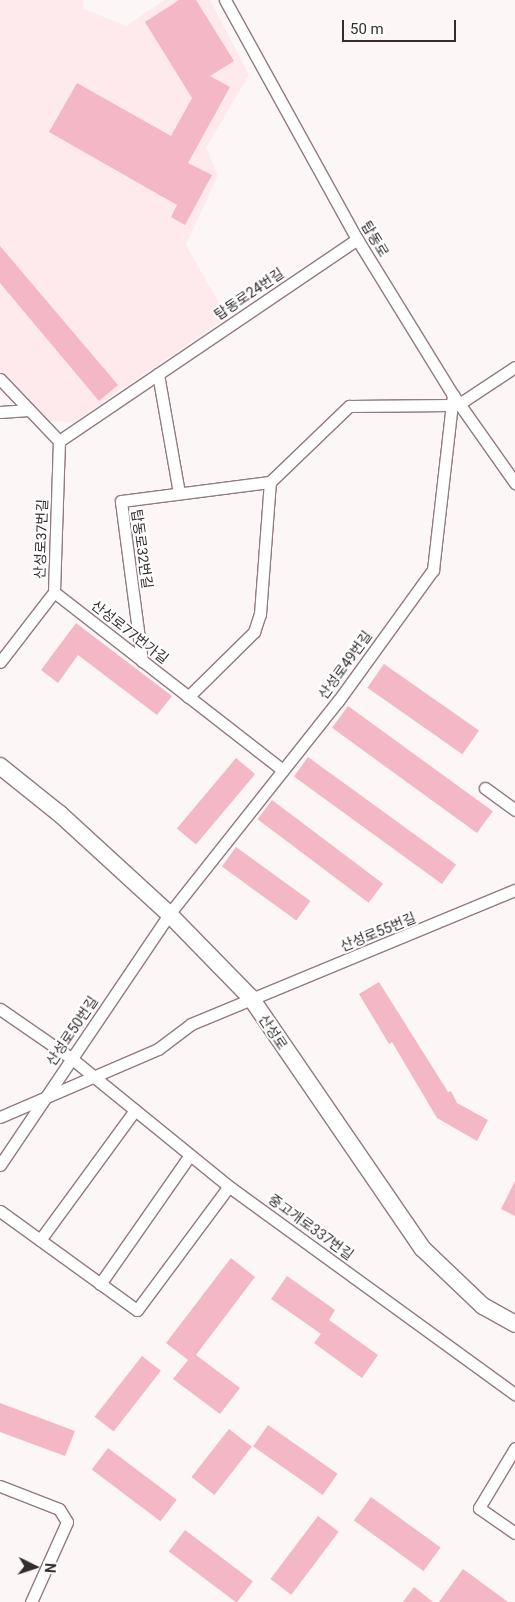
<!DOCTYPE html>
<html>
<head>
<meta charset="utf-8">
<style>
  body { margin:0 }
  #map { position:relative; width:515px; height:1602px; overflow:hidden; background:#fcf6f7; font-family:Roboto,"Noto Sans KR",sans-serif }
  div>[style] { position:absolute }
  .built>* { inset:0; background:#fee9ed }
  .building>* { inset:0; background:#f3b7c5; transform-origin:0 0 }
  .roads { filter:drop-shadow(1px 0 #927b80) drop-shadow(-1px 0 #927b80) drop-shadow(0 1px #927b80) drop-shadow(0 -1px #927b80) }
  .street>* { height:11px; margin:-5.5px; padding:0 5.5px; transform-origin:5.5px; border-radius:5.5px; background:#fff }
  .secondary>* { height:16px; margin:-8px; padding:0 8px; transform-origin:8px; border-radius:8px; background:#fff }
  span { translate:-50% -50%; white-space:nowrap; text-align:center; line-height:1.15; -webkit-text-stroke:4px #fff; paint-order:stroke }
  .street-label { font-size:14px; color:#362c2e }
  .north { position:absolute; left:10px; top:1542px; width:50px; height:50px; -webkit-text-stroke:4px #fff; paint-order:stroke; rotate:94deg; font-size:14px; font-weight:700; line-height:20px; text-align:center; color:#362c2e }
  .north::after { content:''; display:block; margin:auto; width:18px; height:22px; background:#362c2e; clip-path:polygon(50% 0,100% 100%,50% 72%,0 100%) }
  .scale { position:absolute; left:342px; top:20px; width:114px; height:22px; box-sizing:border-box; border:2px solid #362c2e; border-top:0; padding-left:6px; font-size:15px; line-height:18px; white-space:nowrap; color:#362c2e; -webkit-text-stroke:4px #fff; paint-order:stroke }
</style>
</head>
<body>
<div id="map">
  <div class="built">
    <div style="clip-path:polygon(0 0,83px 0,84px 9px,126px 26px,165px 0,210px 0,249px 75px,206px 148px,218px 175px,186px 245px,227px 317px,74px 422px,48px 421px,0 371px)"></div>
  </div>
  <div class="building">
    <div style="clip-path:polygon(179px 0,196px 0,234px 61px,210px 76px,230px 87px,188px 163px,212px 175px,185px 225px,171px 217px,177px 205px,49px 132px,77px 83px,171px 136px,192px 98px,145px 22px)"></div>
    <div style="clip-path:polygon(0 246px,118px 385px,99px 401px,0 283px)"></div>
    <div style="clip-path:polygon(76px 623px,172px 696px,157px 715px,78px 655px,58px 683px,41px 670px)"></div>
    <div style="left:384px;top:664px;width:116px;height:29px;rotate:35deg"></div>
    <div style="left:348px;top:706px;width:179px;height:27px;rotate:36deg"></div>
    <div style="left:308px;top:757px;width:183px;height:24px;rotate:36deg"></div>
    <div style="left:236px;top:758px;width:25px;height:92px;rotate:40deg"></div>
    <div style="left:272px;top:800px;width:139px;height:24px;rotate:37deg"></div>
    <div style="left:236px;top:847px;width:92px;height:24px;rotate:36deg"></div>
    <div style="clip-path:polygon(379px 982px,448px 1092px,451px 1091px,457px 1103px,488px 1120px,477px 1141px,437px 1118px,392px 1042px,389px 1044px,359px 994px)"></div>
    <div style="clip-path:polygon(515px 1181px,515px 1216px,501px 1209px)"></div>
    <div style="clip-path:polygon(231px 1258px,255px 1277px,196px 1355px,240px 1388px,220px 1414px,173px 1379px,188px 1360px,166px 1343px)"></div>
    <div style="clip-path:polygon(287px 1276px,335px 1310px,329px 1320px,378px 1355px,362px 1378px,314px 1343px,321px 1334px,271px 1299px)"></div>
    <div style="left:142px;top:1356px;width:24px;height:77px;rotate:38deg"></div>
    <div style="clip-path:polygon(0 1403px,75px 1431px,65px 1456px,0 1432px)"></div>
    <div style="left:268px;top:1425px;width:85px;height:26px;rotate:35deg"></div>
    <div style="left:229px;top:1429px;width:29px;height:61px;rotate:38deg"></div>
    <div style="left:108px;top:1448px;width:86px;height:27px;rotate:37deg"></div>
    <div style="left:371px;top:1497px;width:86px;height:29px;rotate:36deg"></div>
    <div style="left:318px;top:1516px;width:26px;height:79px;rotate:37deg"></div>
    <div style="left:185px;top:1530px;width:85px;height:27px;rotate:37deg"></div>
    <div style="clip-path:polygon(463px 1569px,508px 1602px,439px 1602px)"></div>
    <div style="clip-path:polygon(414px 1587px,433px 1602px,403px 1602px)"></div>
  </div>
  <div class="roads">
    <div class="street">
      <div style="left:225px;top:0;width:273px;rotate:61.1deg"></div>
      <div style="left:357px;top:239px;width:183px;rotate:58.4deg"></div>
      <div style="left:453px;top:395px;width:108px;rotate:54.8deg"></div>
      <div style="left:158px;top:374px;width:121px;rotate:80deg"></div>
      <div style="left:0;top:379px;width:86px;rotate:46.4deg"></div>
      <div style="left:59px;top:441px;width:151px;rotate:91.9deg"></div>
      <div style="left:54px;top:592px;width:88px;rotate:127.6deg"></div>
      <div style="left:459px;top:404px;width:67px;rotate:-33.5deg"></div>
      <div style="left:0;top:412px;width:29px;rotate:-4deg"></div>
      <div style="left:59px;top:441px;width:360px;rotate:-34.1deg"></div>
      <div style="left:54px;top:592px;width:290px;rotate:37.9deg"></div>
      <div style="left:142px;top:661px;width:161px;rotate:-97.5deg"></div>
      <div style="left:121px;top:501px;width:150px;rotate:-7.3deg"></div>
      <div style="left:188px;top:697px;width:93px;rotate:-44.6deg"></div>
      <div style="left:254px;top:632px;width:19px;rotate:-72deg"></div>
      <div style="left:260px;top:614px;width:132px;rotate:-85.7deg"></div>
      <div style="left:270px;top:482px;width:110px;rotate:-43.9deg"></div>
      <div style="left:349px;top:406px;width:103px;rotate:-0.6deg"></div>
      <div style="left:485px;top:788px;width:37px;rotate:36deg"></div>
      <div style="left:0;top:1009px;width:86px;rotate:34.6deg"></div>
      <div style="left:71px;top:1058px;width:206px;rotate:39.1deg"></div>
      <div style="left:231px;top:1188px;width:351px;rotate:36deg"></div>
      <div style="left:0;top:1117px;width:172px;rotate:-23.3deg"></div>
      <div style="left:158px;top:1049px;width:41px;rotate:-37.1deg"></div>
      <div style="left:191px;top:1024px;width:351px;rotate:-22.5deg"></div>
      <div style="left:0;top:1165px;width:303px;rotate:-56deg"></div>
      <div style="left:169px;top:914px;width:272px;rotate:-51.6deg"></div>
      <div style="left:338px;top:701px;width:162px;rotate:-54.1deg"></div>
      <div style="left:433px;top:570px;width:176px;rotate:-83.5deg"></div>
      <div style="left:0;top:1211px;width:169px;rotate:35.9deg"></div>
      <div style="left:137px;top:1310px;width:154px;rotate:-53.4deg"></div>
      <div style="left:40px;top:1240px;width:161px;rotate:-53.8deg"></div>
      <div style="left:100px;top:1284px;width:157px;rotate:-55.1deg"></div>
      <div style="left:515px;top:1448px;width:70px;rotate:121deg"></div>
      <div style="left:479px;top:1508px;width:44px;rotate:34.8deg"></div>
      <div style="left:0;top:1486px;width:63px;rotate:21.3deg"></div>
      <div style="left:59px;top:1509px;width:15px;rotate:58deg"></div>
      <div style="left:67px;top:1522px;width:88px;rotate:114.2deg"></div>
    </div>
    <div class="secondary">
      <div style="left:0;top:766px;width:77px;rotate:38.7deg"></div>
      <div style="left:60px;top:814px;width:148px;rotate:42.5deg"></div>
      <div style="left:169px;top:914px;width:117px;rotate:45.7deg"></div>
      <div style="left:251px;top:998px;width:303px;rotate:55.6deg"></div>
      <div style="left:422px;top:1248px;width:84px;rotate:43.6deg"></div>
      <div style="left:483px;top:1306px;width:37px;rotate:29deg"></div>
    </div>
  </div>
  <div class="street-label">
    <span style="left:375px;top:239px;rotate:59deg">탑동로</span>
    <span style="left:249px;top:294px;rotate:-34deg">탑동로24번길</span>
    <span style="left:41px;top:539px;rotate:-88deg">산성로37번길</span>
    <span style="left:142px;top:549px;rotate:82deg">탑동로32번길</span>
    <span style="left:130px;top:632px;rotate:38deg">산성로77번가길</span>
    <span style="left:345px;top:665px;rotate:-54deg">산성로49번길</span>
    <span style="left:378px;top:932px;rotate:-22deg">산성로55번길</span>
    <span style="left:72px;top:1031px;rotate:-56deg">산성로50번길</span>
    <span style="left:273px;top:1032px;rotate:56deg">산성로</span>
    <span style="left:311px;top:1227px;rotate:36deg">중고개로337번길</span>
  </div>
  <div class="north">N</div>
  <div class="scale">50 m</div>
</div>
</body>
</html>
